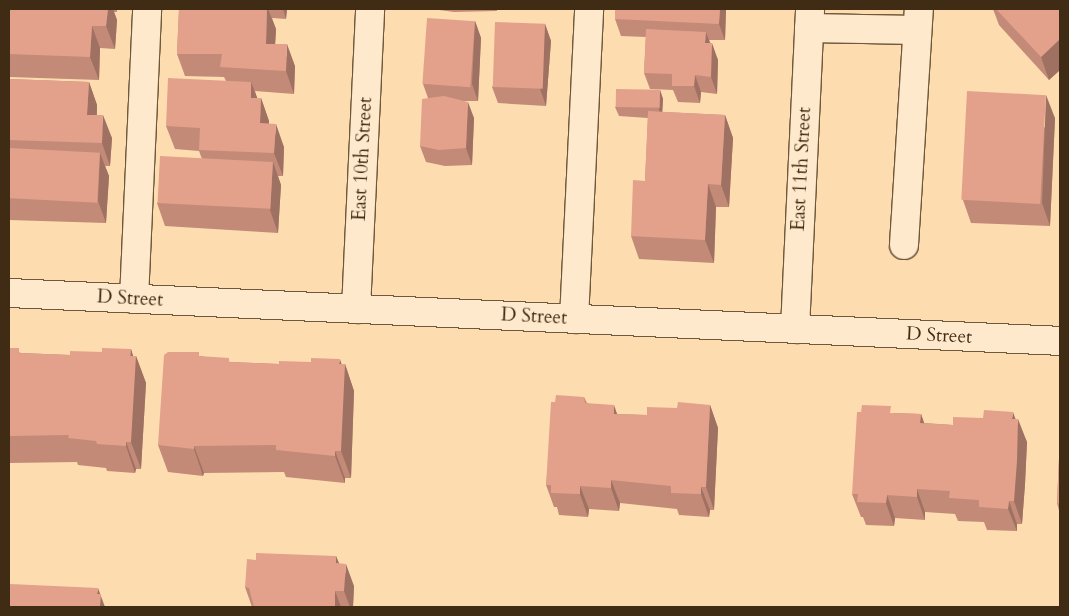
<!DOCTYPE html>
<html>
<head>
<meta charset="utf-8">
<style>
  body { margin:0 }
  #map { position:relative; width:1069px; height:616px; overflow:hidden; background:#fdddb0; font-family:Cardo,serif }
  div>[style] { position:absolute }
  .roads { filter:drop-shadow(1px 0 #6f583b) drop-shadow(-1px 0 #6f583b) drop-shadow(0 1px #6f583b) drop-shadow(0 -1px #6f583b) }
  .minor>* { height:28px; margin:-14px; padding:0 14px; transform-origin:14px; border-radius:14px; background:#fee9cc }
  .wall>* { inset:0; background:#c38a78 }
  .shaded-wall>* { inset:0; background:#9f7162 }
  .building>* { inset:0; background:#e3a18c; transform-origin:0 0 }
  span { translate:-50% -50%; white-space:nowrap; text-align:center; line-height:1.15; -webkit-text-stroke:4px #fee9cc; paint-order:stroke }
  .street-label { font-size:19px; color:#402b14 }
  .frame { position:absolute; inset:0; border:10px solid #402b14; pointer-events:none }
</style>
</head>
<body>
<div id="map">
  <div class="roads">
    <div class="minor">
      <div style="left:809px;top:28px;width:108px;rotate:1.1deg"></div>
      <div style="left:904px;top:245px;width:236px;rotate:-86.4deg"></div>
      <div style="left:9px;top:293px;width:1052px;rotate:2.61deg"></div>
      <div style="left:134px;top:299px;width:290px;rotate:-87.4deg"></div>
      <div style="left:356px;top:309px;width:300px;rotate:-87.3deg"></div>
      <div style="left:574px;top:319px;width:310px;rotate:-87.2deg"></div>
      <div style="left:795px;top:329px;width:320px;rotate:-87.3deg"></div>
    </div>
  </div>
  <div class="wall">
    <div style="clip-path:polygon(9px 9px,117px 9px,117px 12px,114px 12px,117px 20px,115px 49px,100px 48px,99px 80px,9px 77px)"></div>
    <div style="clip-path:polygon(179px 9px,287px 9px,286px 19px,272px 18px,276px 29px,275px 44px,295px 66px,294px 94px,255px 91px,257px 98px,261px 98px,269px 121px,269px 124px,284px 147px,283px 176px,278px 176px,281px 185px,278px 233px,165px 226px,157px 203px,202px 159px,199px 151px,175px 149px,166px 126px,226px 81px,224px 77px,185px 76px,177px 54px)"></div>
    <div style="clip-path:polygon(432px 9px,497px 9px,497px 11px,454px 12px)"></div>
    <div style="clip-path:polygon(615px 9px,726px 9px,725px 40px,709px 40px,718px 60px,717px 94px,701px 92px,700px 103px,678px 102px,673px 90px,650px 89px,644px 73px,646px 37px,621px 36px,615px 19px)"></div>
    <div style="clip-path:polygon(993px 9px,1060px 9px,1060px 70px,1049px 80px,999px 25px)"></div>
    <div style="clip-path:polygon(475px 21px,481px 38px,478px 101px,464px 101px,474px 118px,472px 165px,445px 166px,426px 162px,420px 146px,428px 98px,423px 84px)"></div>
    <div style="clip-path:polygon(545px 24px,551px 41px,546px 106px,498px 103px,492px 87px)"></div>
    <div style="clip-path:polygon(9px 79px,89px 82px,97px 105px,97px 115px,112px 138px,110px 166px,105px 166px,109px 176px,106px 223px,9px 220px)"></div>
    <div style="clip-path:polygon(660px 90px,663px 99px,662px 112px,725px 115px,733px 138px,729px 207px,716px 207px,714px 263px,639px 259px,631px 236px,645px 181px,648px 118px,619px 116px,615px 107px)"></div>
    <div style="clip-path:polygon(1055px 118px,1050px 226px,971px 223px,963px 200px)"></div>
    <div style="clip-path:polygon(9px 348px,21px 353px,70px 355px,131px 349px,133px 356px,136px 356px,146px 383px,141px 469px,136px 469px,135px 473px,107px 471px,106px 468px,78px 465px,77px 462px,9px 463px)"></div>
    <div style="clip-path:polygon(200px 356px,231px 362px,279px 364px,345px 364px,354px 391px,351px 478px,345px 478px,345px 483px,286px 477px,284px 472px,204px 473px,203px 476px,168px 472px,158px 445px)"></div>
    <div style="clip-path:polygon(584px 397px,587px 403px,617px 414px,647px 415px,710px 405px,718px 428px,714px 510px,710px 510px,709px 517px,679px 515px,677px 509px,620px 503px,619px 511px,589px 509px,588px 517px,559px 515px,557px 507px,554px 507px,546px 485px,555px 402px)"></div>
    <div style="clip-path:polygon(893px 413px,921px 414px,924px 423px,953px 425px,1015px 419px,1027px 442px,1025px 484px,1022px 524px,1017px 524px,1017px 531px,987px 530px,984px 522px,958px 521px,955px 514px,925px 512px,925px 520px,895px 518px,894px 526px,866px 525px,863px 517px,861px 517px,852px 494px)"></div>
    <div style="clip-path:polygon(1060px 436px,1060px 514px,1057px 503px)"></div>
    <div style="clip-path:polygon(336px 556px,339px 563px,354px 586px,353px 607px,252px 607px,245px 587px,256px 560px)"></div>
  </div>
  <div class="shaded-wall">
    <div style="clip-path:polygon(108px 9px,113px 9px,117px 20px,115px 49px,106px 26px)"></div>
    <div style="clip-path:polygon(267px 9px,268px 9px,276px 29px,274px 67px,266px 44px)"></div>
    <div style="clip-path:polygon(283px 9px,287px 9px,286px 19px)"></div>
    <div style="clip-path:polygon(720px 9px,726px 9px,725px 40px,719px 24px)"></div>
    <div style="clip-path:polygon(475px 21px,481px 38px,478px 101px,472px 84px)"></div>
    <div style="clip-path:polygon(545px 24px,551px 41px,546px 106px,540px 89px)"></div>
    <div style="clip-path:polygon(92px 26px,100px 48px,99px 80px,90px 57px)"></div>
    <div style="clip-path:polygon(706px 32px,712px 48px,712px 43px,718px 60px,717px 94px,711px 77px,705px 43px)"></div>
    <div style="clip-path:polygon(1060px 39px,1060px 70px,1049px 80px,1041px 57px)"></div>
    <div style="clip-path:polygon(287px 44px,295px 66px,294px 94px,286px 71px)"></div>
    <div style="clip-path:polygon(695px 75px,701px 92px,700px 103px,694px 86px)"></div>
    <div style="clip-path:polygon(89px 82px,97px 105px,96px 138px,87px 115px)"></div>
    <div style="clip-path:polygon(251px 82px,260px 105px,251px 98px)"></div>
    <div style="clip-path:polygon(660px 90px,663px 99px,662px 119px,659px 110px)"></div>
    <div style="clip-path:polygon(1046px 95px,1055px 118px,1050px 226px,1042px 203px)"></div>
    <div style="clip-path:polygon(261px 98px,269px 121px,268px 146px,260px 123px)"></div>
    <div style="clip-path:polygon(468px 102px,474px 118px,472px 165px,466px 148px)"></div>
    <div style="clip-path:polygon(103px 115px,112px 138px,110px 166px,102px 143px)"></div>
    <div style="clip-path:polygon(725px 115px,733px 138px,729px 207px,721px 185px)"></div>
    <div style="clip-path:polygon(276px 124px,284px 147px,283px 176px,274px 153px)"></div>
    <div style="clip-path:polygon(100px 153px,109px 176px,106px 223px,98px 201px)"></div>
    <div style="clip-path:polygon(273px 162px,281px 185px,278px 233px,270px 210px)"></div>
    <div style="clip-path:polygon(708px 184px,716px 207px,714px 263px,705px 240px)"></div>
    <div style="clip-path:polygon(131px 349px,135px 362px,136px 356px,146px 383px,141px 469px,131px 442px)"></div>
    <div style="clip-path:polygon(340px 359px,344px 372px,345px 364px,354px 391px,351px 478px,341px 451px,339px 364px)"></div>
    <div style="clip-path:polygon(614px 405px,622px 428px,614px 414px)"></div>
    <div style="clip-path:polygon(710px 405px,718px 428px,714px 510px,706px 487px)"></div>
    <div style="clip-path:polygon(1013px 412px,1018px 426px,1018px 419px,1027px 442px,1025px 484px,1022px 524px,1014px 501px,1012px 419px)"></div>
    <div style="clip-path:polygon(921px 414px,929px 437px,920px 423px)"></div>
    <div style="clip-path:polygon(126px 442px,136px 469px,135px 473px,126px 446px)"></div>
    <div style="clip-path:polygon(194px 446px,204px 473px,203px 476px,194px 449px)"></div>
    <div style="clip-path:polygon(335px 451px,345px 478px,345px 483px,335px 456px)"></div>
    <div style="clip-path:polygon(611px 480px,620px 503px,619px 511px,611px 488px)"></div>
    <div style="clip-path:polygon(580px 486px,589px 509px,588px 517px,580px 494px)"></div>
    <div style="clip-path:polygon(701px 487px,710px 510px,709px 517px,701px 494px)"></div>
    <div style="clip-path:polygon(917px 489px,925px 512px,925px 520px,917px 497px)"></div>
    <div style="clip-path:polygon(887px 495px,895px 518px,894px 526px,886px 503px)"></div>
    <div style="clip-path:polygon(1009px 501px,1017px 524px,1017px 531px,1008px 509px)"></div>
    <div style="clip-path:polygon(336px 556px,345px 579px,346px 564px,354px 586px,353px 607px,350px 607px,344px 591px,336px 563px)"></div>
    <div style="clip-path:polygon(98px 588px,105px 607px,100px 607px,97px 594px)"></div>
    <div style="clip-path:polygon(335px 591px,341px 607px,335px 607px)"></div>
  </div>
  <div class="building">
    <div style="clip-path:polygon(9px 9px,108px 9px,106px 26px,92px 26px,90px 57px,9px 54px)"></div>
    <div style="clip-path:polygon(179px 9px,267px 9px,266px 44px,287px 44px,286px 71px,220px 67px,222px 54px,177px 54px)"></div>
    <div style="clip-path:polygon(615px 9px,720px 9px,719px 24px,615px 19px)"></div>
    <div style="clip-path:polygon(996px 9px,1060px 9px,1060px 39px,1041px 57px)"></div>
    <div style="left:427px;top:18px;width:48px;height:66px;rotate:4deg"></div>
    <div style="left:495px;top:22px;width:50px;height:65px;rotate:2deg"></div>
    <div style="clip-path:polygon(646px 29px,706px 32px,705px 43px,712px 43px,711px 77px,695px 75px,694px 86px,672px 86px,672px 74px,644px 73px)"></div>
    <div style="clip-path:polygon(168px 78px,251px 82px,251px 98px,261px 98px,260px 123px,276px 124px,274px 153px,199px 150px,200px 128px,166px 126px)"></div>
    <div style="clip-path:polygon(9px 79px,89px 82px,87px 115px,103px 115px,102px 143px,9px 140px)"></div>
    <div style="left:616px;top:89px;width:44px;height:18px;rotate:1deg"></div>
    <div style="left:967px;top:91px;width:79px;height:109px;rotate:3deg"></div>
    <div style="clip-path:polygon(444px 96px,468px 102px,466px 148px,439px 150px,420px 146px,422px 99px)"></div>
    <div style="clip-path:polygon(648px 111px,725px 115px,721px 185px,708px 184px,705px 240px,631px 236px,633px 180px,645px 181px)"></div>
    <div style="left:9px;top:148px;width:91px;height:50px;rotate:3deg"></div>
    <div style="left:160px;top:156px;width:113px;height:47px;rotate:3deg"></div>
    <div style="clip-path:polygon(9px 348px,19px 348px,19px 353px,70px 355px,70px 351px,102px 352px,102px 348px,131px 349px,130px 356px,136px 356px,131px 442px,126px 442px,126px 446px,97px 444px,96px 441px,68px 438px,69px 435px,9px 436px)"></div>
    <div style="clip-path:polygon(168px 352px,199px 352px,199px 356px,229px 358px,229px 362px,279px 364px,279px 361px,311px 362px,311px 358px,340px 359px,339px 364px,345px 364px,341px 451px,335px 451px,335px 456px,276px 450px,276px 445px,194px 446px,194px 449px,158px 445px,164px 355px)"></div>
    <div style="clip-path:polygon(556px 395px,584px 397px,585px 403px,614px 405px,614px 414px,647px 415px,647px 407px,677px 408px,678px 402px,710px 405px,706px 487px,701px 487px,701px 494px,671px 493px,671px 486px,611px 480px,611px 488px,580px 486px,580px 494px,551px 493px,551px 485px,546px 485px,551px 402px,555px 402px)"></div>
    <div style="clip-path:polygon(862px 405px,891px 406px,890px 413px,921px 414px,920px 423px,953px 425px,953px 417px,983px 418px,984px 410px,1013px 412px,1012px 419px,1018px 419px,1017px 461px,1014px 501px,1009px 501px,1008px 509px,979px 507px,979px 500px,949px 498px,950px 491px,917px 489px,917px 497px,887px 495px,886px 503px,857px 502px,858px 494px,852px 494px,857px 412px,861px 412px)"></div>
    <div style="clip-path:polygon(1060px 436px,1060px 504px,1057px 503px)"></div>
    <div style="clip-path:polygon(256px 553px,336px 556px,336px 563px,346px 564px,344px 591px,335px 591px,335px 607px,254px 607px,249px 588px,245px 587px,247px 559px,256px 560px)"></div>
    <div style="clip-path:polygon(10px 584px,98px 588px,97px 594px,101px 594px,100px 607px,9px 607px,9px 590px)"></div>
  </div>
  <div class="street-label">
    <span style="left:363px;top:159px;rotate:-87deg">East 10th Street</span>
    <span style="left:802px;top:169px;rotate:-87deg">East 11th Street</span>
    <span style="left:130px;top:299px;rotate:3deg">D Street</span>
    <span style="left:534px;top:317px;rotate:3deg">D Street</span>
    <span style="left:939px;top:336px;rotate:3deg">D Street</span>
  </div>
  <div class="frame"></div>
</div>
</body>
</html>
